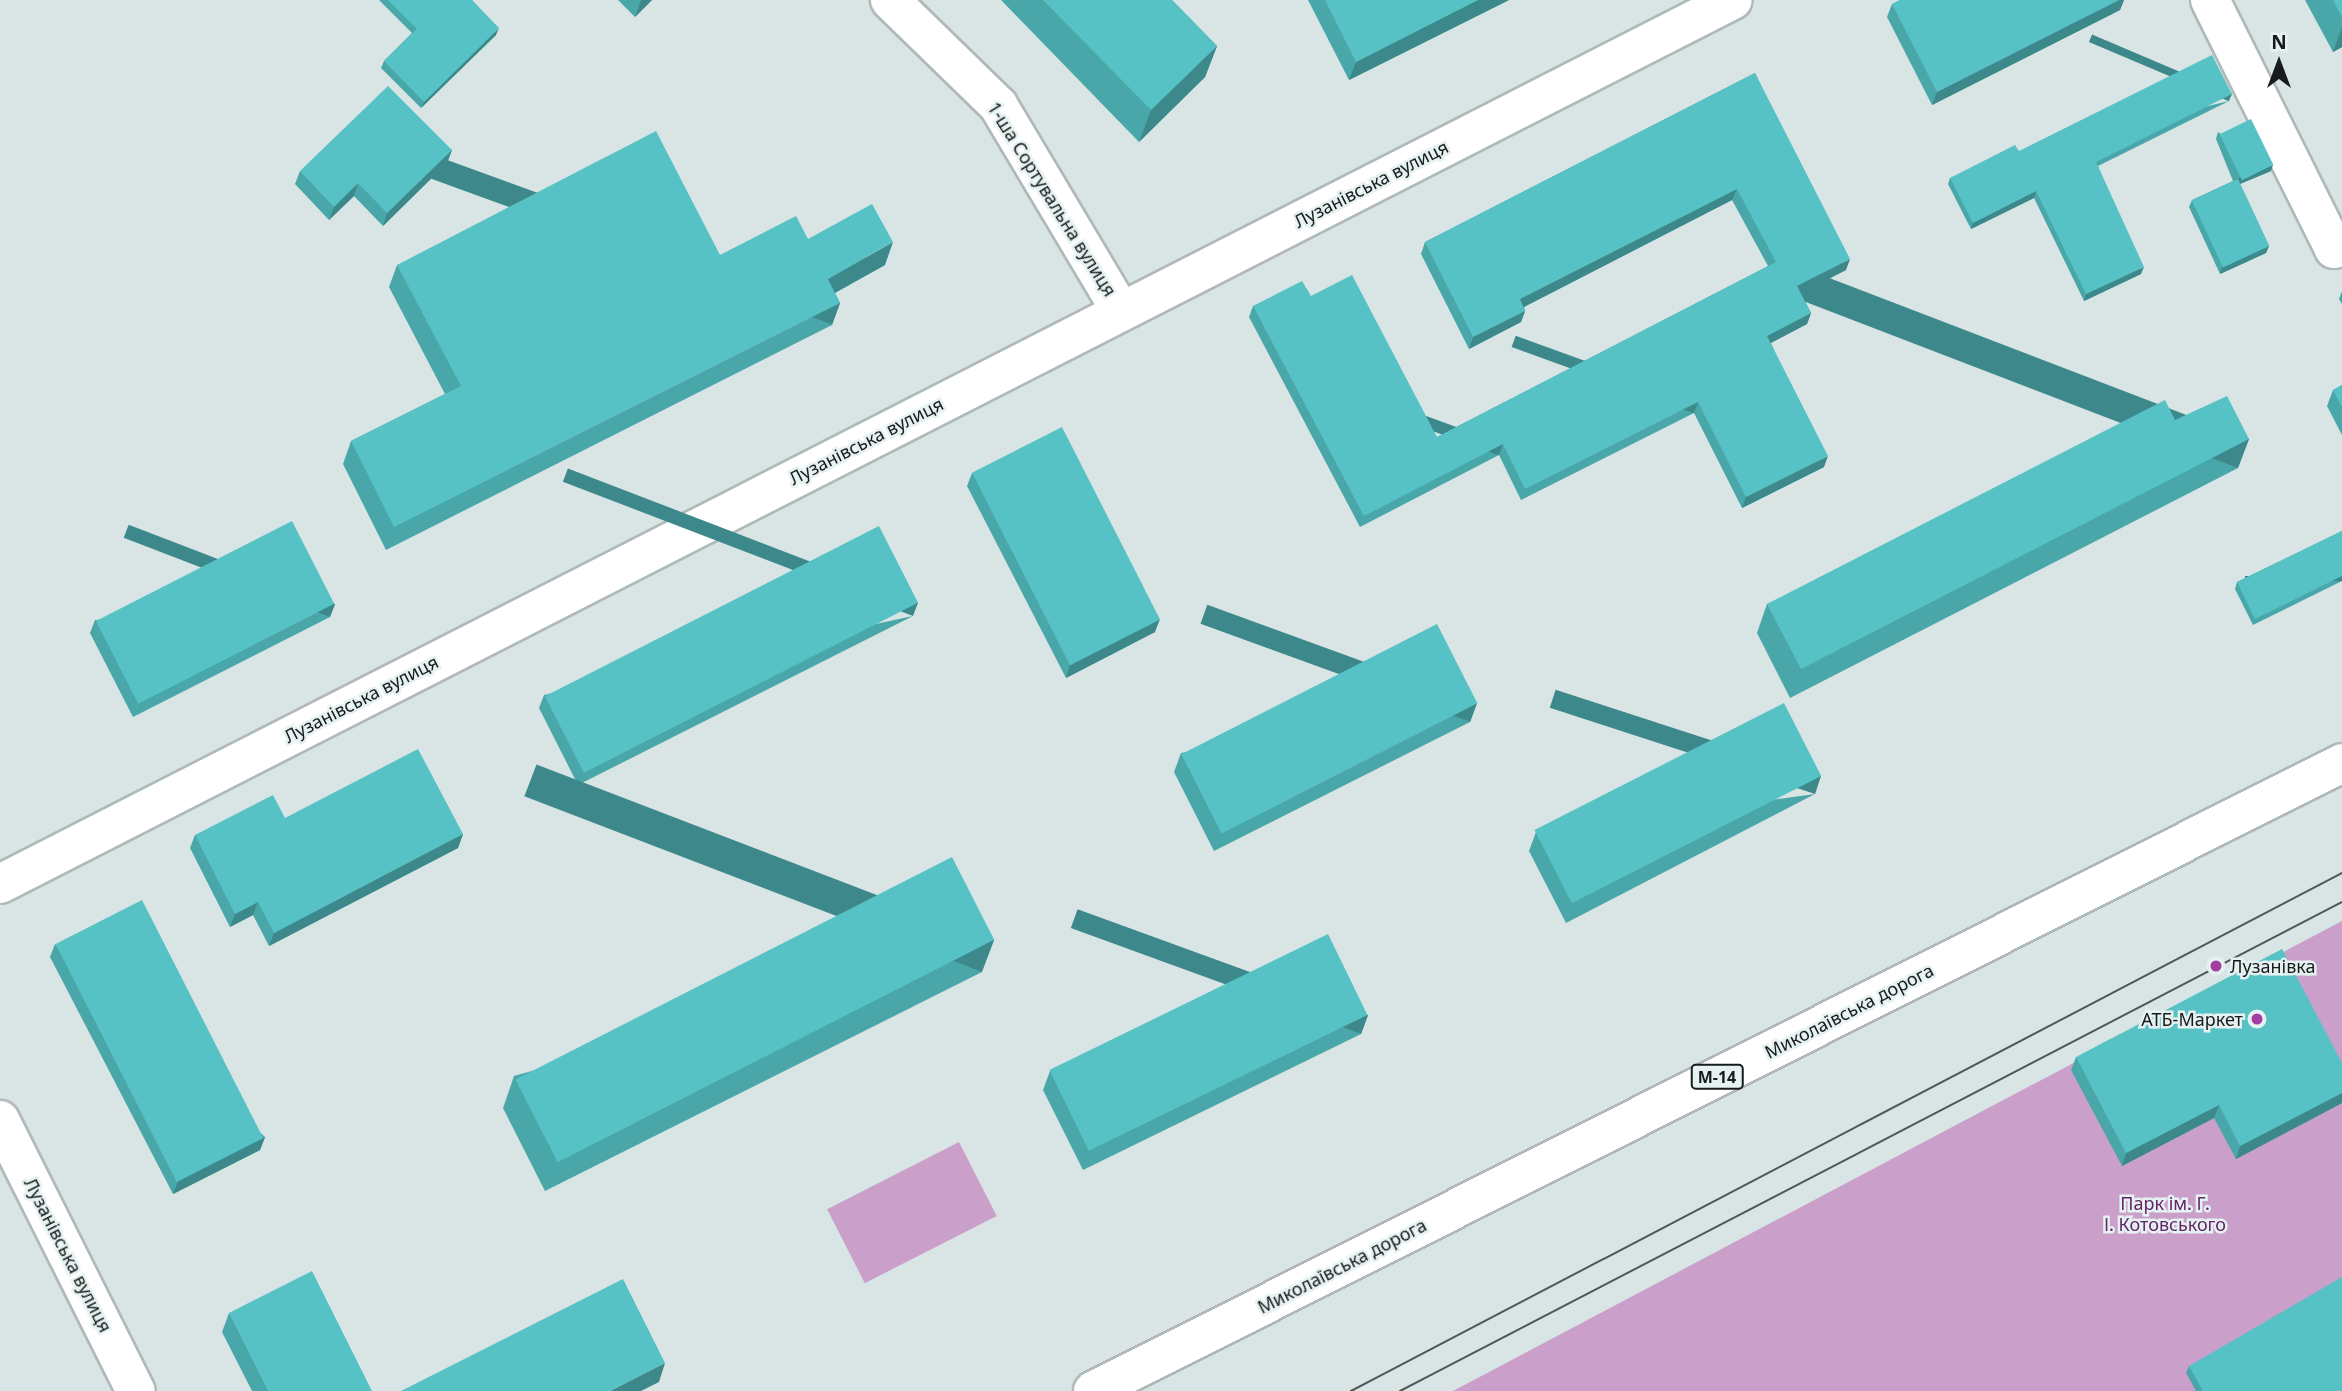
<!DOCTYPE html>
<html>
<head>
<meta charset="utf-8">
<style>
  body { margin:0 }
  #map { position:relative; width:2342px; height:1391px; overflow:hidden; background:#d9e4e4; font-family:"Noto Sans",sans-serif }
  div>[style] { position:absolute }
  .green>* { inset:0; background:#ca9fca; transform-origin:0 0 }
  .roads { filter:drop-shadow(2px 0 #afb9b9) drop-shadow(-2px 0 #afb9b9) drop-shadow(0 2px #afb9b9) drop-shadow(0 -2px #afb9b9) }
  .minor>* { height:38px; margin:-19px; padding:0 19px; transform-origin:19px; border-radius:19px; background:#fff }
  .major>* { height:38px; margin:-19px; padding:0 19px; transform-origin:19px; border-radius:19px; background:#fff }
  .tram>* { height:2px; margin:-1px; padding:0 1px; transform-origin:1px; border-radius:1px; background:#515757 }
  .wall>* { inset:0; background:#4aa7a9 }
  .shaded-wall>* { inset:0; background:#3c888a; transform-origin:0 0 }
  .building>* { inset:0; background:#56c2c5; transform-origin:0 0 }
  .dots>* { width:19px; height:19px; translate:-50% -50%; box-sizing:border-box; border:4px solid #e6f1f1; border-radius:50% }
  span { translate:-50% -50%; white-space:nowrap; text-align:center; line-height:1.15; -webkit-text-stroke:5px #e6f1f1; paint-order:stroke }
  .shield-label span { padding:2px 5px; background:#e6f1f1; border:2px solid; border-radius:5px; -webkit-text-stroke-width:0 }
  .shield-label { font-size:16px; color:#171b1b; font-weight:700 }
  .street-label { font-size:18px; color:#171b1b }
  .poi-label { font-size:18px; color:#171b1b }
  .left { translate:0 -50%; text-align:left }
  .right { translate:-100% -50%; text-align:right }
  .park-label { font-size:18px; color:#652467 }
  .north { position:absolute; left:2244px; top:28px; width:70px; height:70px; -webkit-text-stroke:5px #e6f1f1; paint-order:stroke; rotate:0deg; font-size:19px; font-weight:700; line-height:28px; text-align:center; color:#171b1b }
  .north::after { content:''; display:block; margin:auto; width:24px; height:32px; background:#171b1b; clip-path:polygon(50% 0,100% 100%,50% 72%,0 100%) }
</style>
</head>
<body>
<div id="map">
  <div class="green">
    <div style="clip-path:polygon(2342px 921px,2342px 1391px,1453px 1391px)"></div>
    <div style="left:959px;top:1142px;width:83px;height:148px;rotate:63deg"></div>
  </div>
  <div class="roads">
    <div class="minor">
      <div style="left:890px;top:0;width:151px;rotate:44.2deg"></div>
      <div style="left:998px;top:105px;width:240px;rotate:59.2deg"></div>
      <div style="left:2210px;top:0;width:278px;rotate:63.5deg"></div>
      <div style="left:2334px;top:249px;width:9px;rotate:-27deg"></div>
      <div style="left:0;top:884px;width:1945px;rotate:-27.03deg"></div>
      <div style="left:0;top:1120px;width:303px;rotate:63.4deg"></div>
    </div>
    <div class="major">
      <div style="left:1093px;top:1391px;width:1398px;rotate:-26.69deg"></div>
    </div>
  </div>
  <div class="tram">
    <div style="left:1351px;top:1391px;width:1118px;rotate:-27.6deg"></div>
    <div style="left:1400px;top:1391px;width:1061px;rotate:-27.43deg"></div>
  </div>
  <div class="wall">
    <div style="clip-path:polygon(379px 0,472px 0,496px 35px,421px 108px,381px 68px,384px 61px,412px 33px)"></div>
    <div style="clip-path:polygon(618px 0,652px 0,635px 17px)"></div>
    <div style="clip-path:polygon(1001px 0,1172px 0,1217px 46px,1205px 77px,1139px 142px)"></div>
    <div style="clip-path:polygon(1308px 0,1509px 0,1349px 80px)"></div>
    <div style="clip-path:polygon(1900px 0,2124px 0,2120px 10px,1932px 105px,1887px 17px,1892px 4px)"></div>
    <div style="clip-path:polygon(2305px 0,2342px 0,2342px 47px,2333px 52px)"></div>
    <div style="clip-path:polygon(1755px 73px,1846px 270px,1801px 293px,1811px 313px,1807px 324px,1771px 343px,1824px 467px,1742px 508px,1694px 413px,1521px 500px,1499px 455px,1360px 527px,1249px 317px,1253px 306px,1311px 296px,1437px 437px,1768px 266px,1732px 200px,1524px 307px,1525px 311px,1521px 322px,1469px 349px,1421px 254px,1425px 242px)"></div>
    <div style="clip-path:polygon(2229px 101px,2098px 166px,2141px 274px,2084px 301px,2034px 198px,1971px 229px,1948px 184px,1950px 178px,2019px 151px)"></div>
    <div style="clip-path:polygon(2218px 132px,2271px 171px,2240px 184px,2269px 246px,2266px 253px,2220px 274px,2189px 207px,2192px 200px,2233px 181px,2216px 139px)"></div>
    <div style="clip-path:polygon(452px 150px,447px 163px,383px 226px,354px 196px,329px 220px,295px 184px,300px 171px)"></div>
    <div style="clip-path:polygon(808px 239px,885px 265px,835px 293px,840px 303px,832px 325px,386px 550px,343px 464px,351px 441px,445px 394px,389px 287px,397px 265px,720px 255px)"></div>
    <div style="clip-path:polygon(2342px 291px,2342px 304px,2339px 299px)"></div>
    <div style="clip-path:polygon(2342px 385px,2342px 435px,2327px 406px,2333px 390px)"></div>
    <div style="clip-path:polygon(2175px 420px,2249px 439px,2238px 468px,1790px 698px,1757px 633px,1767px 604px)"></div>
    <div style="clip-path:polygon(972px 473px,1155px 632px,1066px 678px,967px 486px)"></div>
    <div style="clip-path:polygon(2342px 531px,2342px 581px,2253px 625px,2235px 589px,2237px 582px)"></div>
    <div style="clip-path:polygon(335px 604px,330px 617px,133px 717px,90px 633px,95px 620px)"></div>
    <div style="clip-path:polygon(913px 616px,578px 785px,539px 708px,544px 695px)"></div>
    <div style="clip-path:polygon(1477px 703px,1470px 722px,1214px 851px,1174px 772px,1181px 753px)"></div>
    <div style="clip-path:polygon(1815px 794px,1566px 923px,1529px 851px,1536px 832px)"></div>
    <div style="clip-path:polygon(285px 818px,463px 834px,458px 848px,269px 946px,253px 915px,230px 927px,190px 848px,195px 835px)"></div>
    <div style="clip-path:polygon(994px 940px,982px 972px,545px 1191px,503px 1108px,514px 1076px)"></div>
    <div style="clip-path:polygon(55px 944px,265px 1137px,260px 1150px,173px 1194px,50px 957px)"></div>
    <div style="clip-path:polygon(1368px 1015px,1361px 1034px,1083px 1170px,1043px 1090px,1050px 1071px)"></div>
    <div style="clip-path:polygon(2076px 1057px,2342px 1063px,2342px 1103px,2236px 1159px,2214px 1118px,2122px 1166px,2071px 1070px)"></div>
    <div style="clip-path:polygon(229px 1313px,372px 1391px,252px 1391px,222px 1332px)"></div>
    <div style="clip-path:polygon(2189px 1366px,2342px 1391px,2196px 1391px,2186px 1373px)"></div>
  </div>
  <div class="shaded-wall">
    <div style="clip-path:polygon(641px 0,652px 0,635px 17px)"></div>
    <div style="clip-path:polygon(1478px 0,1509px 0,1349px 80px,1356px 62px)"></div>
    <div style="clip-path:polygon(2119px 0,2124px 0,2120px 10px,1932px 105px,1937px 92px)"></div>
    <div style="clip-path:polygon(2342px 27px,2342px 47px,2333px 52px)"></div>
    <div style="clip-path:polygon(499px 28px,496px 35px,421px 108px,424px 102px)"></div>
    <div style="clip-path:polygon(1217px 46px,1205px 77px,1139px 142px,1151px 110px)"></div>
    <div style="left:2232px;top:94px;width:8px;height:152px;rotate:113deg"></div>
    <div style="clip-path:polygon(452px 150px,447px 163px,383px 226px,387px 213px)"></div>
    <div style="clip-path:polygon(2273px 165px,2271px 171px,2235px 186px,2237px 179px)"></div>
    <div style="clip-path:polygon(358px 183px,354px 196px,329px 220px,334px 207px)"></div>
    <div style="clip-path:polygon(1737px 189px,1732px 200px,1516px 311px,1520px 299px)"></div>
    <div style="clip-path:polygon(2036px 191px,2034px 198px,1971px 229px,1973px 223px)"></div>
    <div style="clip-path:polygon(893px 242px,885px 265px,820px 301px,828px 279px)"></div>
    <div style="clip-path:polygon(2269px 246px,2266px 253px,2220px 274px,2222px 267px)"></div>
    <div style="clip-path:polygon(1850px 259px,1846px 270px,1793px 297px,1797px 286px)"></div>
    <div style="clip-path:polygon(2144px 267px,2141px 274px,2084px 301px,2086px 294px)"></div>
    <div style="left:840px;top:303px;width:23px;height:499px;rotate:110deg"></div>
    <div style="clip-path:polygon(1525px 311px,1521px 322px,1469px 349px,1473px 337px)"></div>
    <div style="clip-path:polygon(1811px 313px,1807px 324px,1763px 347px,1767px 336px)"></div>
    <div style="left:1698px;top:402px;width:12px;height:194px;rotate:110deg"></div>
    <div style="left:2249px;top:439px;width:31px;height:504px;rotate:111deg"></div>
    <div style="left:1503px;top:444px;width:12px;height:157px;rotate:110deg"></div>
    <div style="clip-path:polygon(1828px 456px,1824px 467px,1742px 508px,1746px 497px)"></div>
    <div style="left:2342px;top:576px;width:5px;height:97px;rotate:90deg"></div>
    <div style="left:918px;top:603px;width:14px;height:375px;rotate:111deg"></div>
    <div style="left:335px;top:604px;width:14px;height:221px;rotate:111deg"></div>
    <div style="clip-path:polygon(1160px 619px,1155px 632px,1066px 678px,1070px 665px)"></div>
    <div style="left:1477px;top:703px;width:20px;height:287px;rotate:110deg"></div>
    <div style="left:1821px;top:776px;width:19px;height:279px;rotate:108deg"></div>
    <div style="clip-path:polygon(463px 834px,458px 848px,269px 946px,274px 933px)"></div>
    <div style="clip-path:polygon(258px 902px,253px 915px,230px 927px,235px 914px)"></div>
    <div style="left:994px;top:940px;width:34px;height:490px;rotate:111deg"></div>
    <div style="left:1368px;top:1015px;width:20px;height:309px;rotate:110deg"></div>
    <div style="clip-path:polygon(2342px 1093px,2342px 1103px,2236px 1159px,2240px 1146px)"></div>
    <div style="clip-path:polygon(2219px 1105px,2214px 1118px,2122px 1166px,2126px 1153px)"></div>
    <div style="clip-path:polygon(265px 1137px,260px 1150px,173px 1194px,178px 1181px)"></div>
    <div style="clip-path:polygon(665px 1363px,659px 1382px,641px 1391px,610px 1391px)"></div>
  </div>
  <div class="building">
    <div style="clip-path:polygon(388px 0,472px 0,499px 28px,424px 102px,384px 61px,417px 29px)"></div>
    <div style="clip-path:polygon(1043px 0,1172px 0,1217px 46px,1151px 110px)"></div>
    <div style="clip-path:polygon(1325px 0,1478px 0,1356px 62px)"></div>
    <div style="clip-path:polygon(1900px 0,2119px 0,1937px 92px,1892px 4px)"></div>
    <div style="clip-path:polygon(2333px 0,2342px 0,2342px 17px)"></div>
    <div style="clip-path:polygon(2212px 55px,2232px 94px,2096px 162px,2144px 267px,2086px 294px,2036px 191px,1973px 223px,1950px 178px,2015px 145px,2019px 151px)"></div>
    <div style="clip-path:polygon(1755px 73px,1850px 259px,1797px 286px,1811px 313px,1767px 336px,1828px 456px,1746px 497px,1698px 402px,1525px 489px,1503px 444px,1364px 516px,1253px 306px,1302px 281px,1311px 296px,1352px 275px,1437px 437px,1776px 262px,1737px 189px,1520px 299px,1525px 311px,1473px 337px,1425px 242px)"></div>
    <div style="clip-path:polygon(388px 86px,452px 150px,387px 213px,358px 183px,334px 207px,300px 171px)"></div>
    <div style="left:2251px;top:119px;width:51px;height:35px;rotate:64deg"></div>
    <div style="clip-path:polygon(656px 131px,720px 255px,796px 216px,808px 239px,872px 204px,893px 242px,828px 279px,840px 303px,394px 527px,351px 441px,461px 386px,397px 265px)"></div>
    <div style="left:2238px;top:179px;width:74px;height:51px;rotate:65deg"></div>
    <div style="clip-path:polygon(2342px 385px,2342px 407px,2333px 390px)"></div>
    <div style="clip-path:polygon(2227px 396px,2249px 439px,1801px 669px,1767px 604px,2165px 400px,2175px 420px)"></div>
    <div style="left:1062px;top:427px;width:216px;height:101px;rotate:63deg"></div>
    <div style="left:292px;top:521px;width:93px;height:220px;rotate:63deg"></div>
    <div style="left:879px;top:526px;width:86px;height:375px;rotate:63deg"></div>
    <div style="clip-path:polygon(2342px 531px,2342px 576px,2255px 619px,2237px 582px)"></div>
    <div style="left:1437px;top:624px;width:89px;height:287px;rotate:63deg"></div>
    <div style="left:1784px;top:703px;width:82px;height:280px;rotate:63deg"></div>
    <div style="clip-path:polygon(418px 749px,463px 834px,274px 933px,258px 902px,235px 914px,195px 835px,273px 795px,285px 818px)"></div>
    <div style="left:952px;top:857px;width:93px;height:490px;rotate:63deg"></div>
    <div style="left:142px;top:900px;width:267px;height:97px;rotate:63deg"></div>
    <div style="left:1328px;top:934px;width:90px;height:310px;rotate:64deg"></div>
    <div style="clip-path:polygon(2282px 949px,2342px 1063px,2342px 1093px,2240px 1146px,2219px 1105px,2126px 1153px,2076px 1057px)"></div>
    <div style="clip-path:polygon(312px 1271px,372px 1391px,268px 1391px,229px 1313px)"></div>
    <div style="clip-path:polygon(2342px 1277px,2342px 1391px,2203px 1391px,2189px 1366px)"></div>
    <div style="clip-path:polygon(623px 1279px,665px 1363px,610px 1391px,401px 1391px)"></div>
  </div>
  <div class="dots">
    <div style="left:2216px;top:966px;background:#a13ea4"></div>
    <div style="left:2257px;top:1019px;background:#a13ea4"></div>
  </div>
  <div class="shield-label">
    <span style="left:1717px;top:1077px">М-14</span>
  </div>
  <div class="street-label">
    <span style="left:1371px;top:184px;rotate:-27deg">Лузанівська вулиця</span>
    <span style="left:1052px;top:199px;rotate:58deg">1-ша Сортувальна вулиця</span>
    <span style="left:866px;top:441px;rotate:-27deg">Лузанівська вулиця</span>
    <span style="left:361px;top:699px;rotate:-27deg">Лузанівська вулиця</span>
    <span style="left:1849px;top:1011px;rotate:-27deg">Миколаївська дорога</span>
    <span style="left:68px;top:1255px;rotate:63deg">Лузанівська вулиця</span>
    <span style="left:1342px;top:1266px;rotate:-27deg">Миколаївська дорога</span>
  </div>
  <div class="poi-label">
    <span class="left" style="left:2230px;top:966px">Лузанівка</span>
    <span class="right" style="left:2243px;top:1019px">АТБ-Маркет</span>
  </div>
  <div class="park-label">
    <span style="left:2165px;top:1214px">Парк ім. Г.<br>І. Котовського</span>
  </div>
  <div class="north">N</div>
</div>
</body>
</html>
